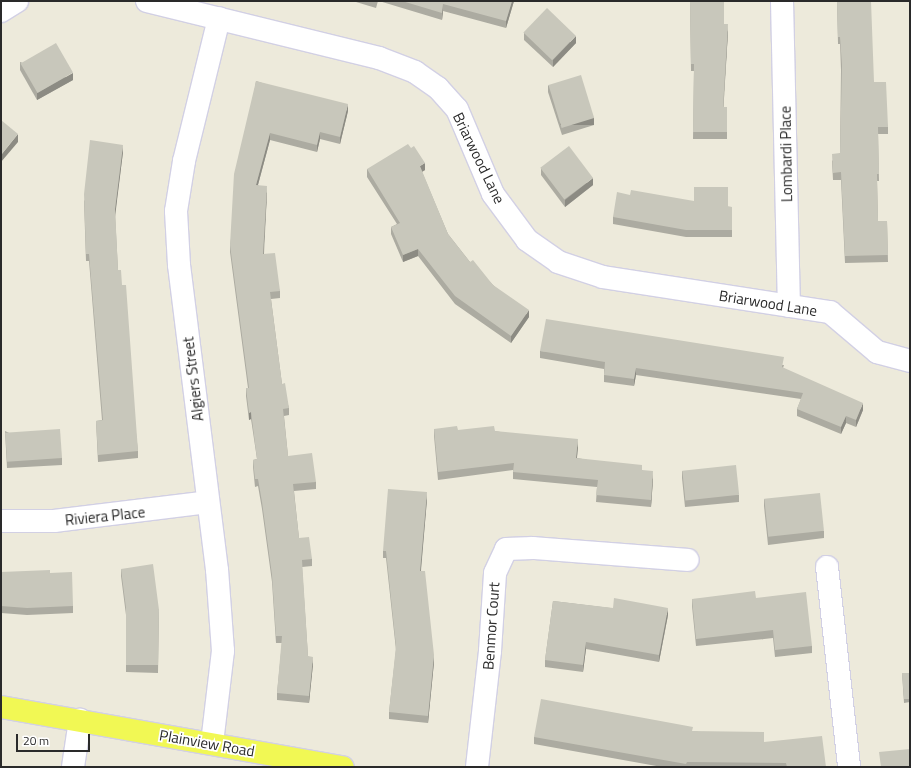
<!DOCTYPE html>
<html>
<head>
<meta charset="utf-8">
<style>
  body { margin:0 }
  #map { position:relative; width:911px; height:768px; overflow:hidden; background:#edeadb; font-family:"Titillium Web",sans-serif }
  div>[style] { position:absolute }
  .roads { filter:drop-shadow(1px 0 #d2d0e4) drop-shadow(-1px 0 #d2d0e4) drop-shadow(0 1px #d2d0e4) drop-shadow(0 -1px #d2d0e4) }
  .minor>* { height:22px; margin:-11px; padding:0 11px; transform-origin:11px; border-radius:11px; background:#fff }
  .major>* { height:22px; margin:-11px; padding:0 11px; transform-origin:11px; border-radius:11px; background:#f1f854 }
  .wall>* { inset:0; background:#acaba1 }
  .shaded-wall>* { inset:0; background:#8c8b83; transform-origin:0 0 }
  .building>* { inset:0; background:#c8c7bb; transform-origin:0 0 }
  span { translate:-50% -50%; white-space:nowrap; text-align:center; line-height:1.15; -webkit-text-stroke:3.5px #fff; paint-order:stroke }
  .street-label { font-size:15px; color:#2a2a2a }
  .frame { position:absolute; inset:0; border:2px solid #2a2a2a; pointer-events:none }
  .scale { position:absolute; left:16px; top:734px; width:74px; height:18px; box-sizing:border-box; border:2px solid #2a2a2a; border-top:0; padding-left:5px; font-size:12px; line-height:14px; white-space:nowrap; color:#2a2a2a; -webkit-text-stroke:3px #fff; paint-order:stroke }
</style>
</head>
<body>
<div id="map">
  <div class="roads">
    <div class="minor">
      <div style="left:147px;top:1px;width:239px;rotate:13.8deg"></div>
      <div style="left:379px;top:58px;width:39px;rotate:21deg"></div>
      <div style="left:415px;top:72px;width:28px;rotate:35deg"></div>
      <div style="left:438px;top:88px;width:28px;rotate:48deg"></div>
      <div style="left:457px;top:109px;width:92px;rotate:67deg"></div>
      <div style="left:493px;top:194px;width:57px;rotate:53.5deg"></div>
      <div style="left:527px;top:240px;width:38px;rotate:35deg"></div>
      <div style="left:558px;top:262px;width:47px;rotate:18.4deg"></div>
      <div style="left:603px;top:277px;width:230px;rotate:8.8deg"></div>
      <div style="left:830px;top:312px;width:62px;rotate:40.4deg"></div>
      <div style="left:877px;top:352px;width:34px;rotate:15deg"></div>
      <div style="left:782px;top:1px;width:305px;rotate:88.7deg"></div>
      <div style="left:1px;top:11px;width:19px;rotate:-32deg"></div>
      <div style="left:1px;top:521px;width:53px"></div>
      <div style="left:54px;top:521px;width:155px;rotate:-7deg"></div>
      <div style="left:827px;top:567px;width:201px;rotate:83.7deg"></div>
      <div style="left:212px;top:743px;width:93px;rotate:-83.2deg"></div>
      <div style="left:223px;top:651px;width:81px;rotate:-94.2deg"></div>
      <div style="left:217px;top:570px;width:307px;rotate:-97.1deg"></div>
      <div style="left:179px;top:265px;width:54px;rotate:-93.2deg"></div>
      <div style="left:176px;top:211px;width:51px;rotate:-80.9deg"></div>
      <div style="left:184px;top:161px;width:147px;rotate:-76.2deg"></div>
      <div style="left:73px;top:767px;width:48px;rotate:-81.5deg"></div>
      <div style="left:477px;top:767px;width:117px;rotate:-83.6deg"></div>
      <div style="left:490px;top:651px;width:78px;rotate:-86.3deg"></div>
      <div style="left:495px;top:573px;width:26px;rotate:-65deg"></div>
      <div style="left:506px;top:549px;width:27px;rotate:-2deg"></div>
      <div style="left:533px;top:548px;width:155px;rotate:4.4deg"></div>
    </div>
    <div class="major">
      <div style="left:1px;top:707px;width:347px;rotate:10deg"></div>
    </div>
  </div>
  <div class="wall">
    <div style="clip-path:polygon(356px 1px,378px 1px,376px 8px,356px 2px)"></div>
    <div style="clip-path:polygon(379px 1px,514px 1px,506px 28px,443px 11px,442px 20px)"></div>
    <div style="clip-path:polygon(690px 1px,724px 24px,728px 32px,723px 107px,727px 107px,727px 139px,693px 139px,694px 71px,691px 71px)"></div>
    <div style="clip-path:polygon(837px 1px,874px 82px,888px 127px,888px 134px,878px 134px,879px 181px,877px 181px,878px 221px,887px 221px,888px 262px,845px 263px,841px 180px,833px 180px,832px 161px,840px 153px,841px 70px,840px 44px,838px 44px)"></div>
    <div style="clip-path:polygon(524px 33px,576px 43px,553px 67px,524px 40px)"></div>
    <div style="clip-path:polygon(20px 62px,73px 80px,37px 100px,20px 70px)"></div>
    <div style="clip-path:polygon(256px 81px,348px 111px,340px 144px,320px 139px,317px 152px,270px 140px,258px 185px,267px 193px,264px 254px,280px 291px,280px 298px,271px 299px,282px 384px,289px 408px,289px 415px,284px 416px,288px 456px,316px 482px,316px 489px,294px 491px,299px 538px,312px 559px,312px 566px,302px 567px,308px 656px,313px 664px,309px 703px,277px 700px,277px 693px,282px 643px,276px 643px,272px 582px,262px 509px,258px 486px,255px 487px,253px 467px,253px 460px,257px 459px,251px 419px,249px 420px,246px 396px,246px 388px,248px 388px,230px 252px,230px 245px)"></div>
    <div style="clip-path:polygon(548px 85px,594px 125px,562px 135px,548px 92px)"></div>
    <div style="clip-path:polygon(123px 152px,115px 214px,118px 270px,138px 451px,138px 458px,98px 462px,96px 421px,102px 420px,89px 261px,86px 261px,84px 201px)"></div>
    <div style="clip-path:polygon(541px 168px,593px 185px,565px 207px,541px 175px)"></div>
    <div style="clip-path:polygon(367px 169px,425px 170px,422px 172px,448px 234px,470px 262px,493px 285px,529px 317px,511px 343px,455px 304px,418px 256px,403px 262px,391px 234px,391px 227px,397px 224px,367px 177px)"></div>
    <div style="clip-path:polygon(630px 195px,732px 207px,732px 237px,686px 237px,613px 224px,613px 217px)"></div>
    <div style="clip-path:polygon(540px 351px,784px 365px,783px 368px,863px 410px,856px 427px,846px 423px,841px 434px,797px 416px,797px 409px,801px 399px,636px 375px,634px 386px,604px 382px,604px 369px,540px 358px)"></div>
    <div style="clip-path:polygon(434px 429px,458px 430px,495px 431px,578px 447px,577px 458px,642px 470px,653px 479px,651px 507px,596px 502px,597px 487px,513px 479px,513px 470px,438px 480px,434px 436px)"></div>
    <div style="clip-path:polygon(5px 431px,62px 458px,62px 465px,7px 468px)"></div>
    <div style="clip-path:polygon(682px 471px,739px 495px,739px 502px,685px 507px,682px 478px)"></div>
    <div style="clip-path:polygon(427px 499px,421px 571px,434px 662px,428px 723px,389px 719px,389px 712px,396px 650px,386px 558px,383px 558px,383px 551px)"></div>
    <div style="clip-path:polygon(764px 499px,824px 531px,824px 538px,768px 545px,764px 506px)"></div>
    <div style="clip-path:polygon(121px 569px,159px 610px,158px 673px,126px 672px,126px 615px,121px 576px)"></div>
    <div style="clip-path:polygon(1px 572px,50px 573px,73px 606px,73px 613px,27px 615px,1px 613px)"></div>
    <div style="clip-path:polygon(756px 598px,812px 646px,812px 653px,775px 657px,773px 638px,696px 646px,692px 606px,692px 599px)"></div>
    <div style="clip-path:polygon(553px 601px,668px 615px,659px 662px,586px 649px,583px 672px,545px 667px,545px 660px)"></div>
    <div style="clip-path:polygon(902px 673px,910px 673px,910px 702px,904px 703px)"></div>
    <div style="clip-path:polygon(693px 731px,764px 742px,826px 767px,662px 767px,534px 744px,534px 737px)"></div>
  </div>
  <div class="shaded-wall">
    <div style="clip-path:polygon(512px 1px,514px 1px,506px 28px,506px 21px)"></div>
    <div style="clip-path:polygon(443px 4px,443px 11px,442px 20px,442px 13px)"></div>
    <div style="clip-path:polygon(728px 24px,728px 32px,723px 114px,723px 107px)"></div>
    <div style="clip-path:polygon(576px 36px,576px 43px,553px 67px,553px 60px)"></div>
    <div style="clip-path:polygon(73px 73px,73px 80px,37px 100px,37px 93px)"></div>
    <div style="clip-path:polygon(348px 104px,348px 111px,340px 144px,340px 137px)"></div>
    <div style="left:594px;top:118px;width:7px;height:34px;rotate:90deg"></div>
    <div style="clip-path:polygon(320px 132px,320px 139px,317px 152px,317px 145px)"></div>
    <div style="clip-path:polygon(270px 133px,270px 140px,256px 192px,256px 185px)"></div>
    <div style="clip-path:polygon(18px 134px,18px 142px,1px 162px,1px 155px)"></div>
    <div style="clip-path:polygon(123px 145px,123px 152px,115px 217px,115px 209px)"></div>
    <div style="clip-path:polygon(425px 163px,425px 170px,420px 173px,420px 166px)"></div>
    <div style="clip-path:polygon(593px 178px,593px 185px,565px 207px,565px 200px)"></div>
    <div style="clip-path:polygon(267px 186px,267px 193px,263px 261px,263px 254px)"></div>
    <div style="clip-path:polygon(418px 249px,418px 256px,403px 262px,403px 255px)"></div>
    <div style="clip-path:polygon(529px 310px,529px 317px,511px 343px,511px 336px)"></div>
    <div style="clip-path:polygon(636px 368px,636px 375px,634px 386px,634px 379px)"></div>
    <div style="clip-path:polygon(863px 403px,863px 410px,856px 427px,856px 420px)"></div>
    <div style="clip-path:polygon(251px 412px,251px 419px,249px 420px,249px 413px)"></div>
    <div style="clip-path:polygon(846px 416px,846px 423px,841px 434px,841px 427px)"></div>
    <div style="clip-path:polygon(578px 439px,578px 447px,576px 465px,576px 458px)"></div>
    <div style="clip-path:polygon(653px 471px,653px 479px,651px 507px,651px 500px)"></div>
    <div style="clip-path:polygon(427px 492px,427px 499px,420px 579px,420px 571px)"></div>
    <div style="clip-path:polygon(668px 608px,668px 615px,659px 662px,659px 655px)"></div>
    <div style="clip-path:polygon(586px 642px,586px 649px,583px 672px,583px 665px)"></div>
    <div style="clip-path:polygon(434px 655px,434px 662px,428px 723px,428px 716px)"></div>
    <div style="clip-path:polygon(313px 657px,313px 664px,309px 703px,309px 696px)"></div>
  </div>
  <div class="building">
    <div style="clip-path:polygon(402px 1px,512px 1px,506px 21px,443px 4px,442px 13px)"></div>
    <div style="clip-path:polygon(690px 1px,724px 1px,724px 24px,728px 24px,723px 107px,727px 107px,727px 132px,693px 132px,694px 64px,691px 64px)"></div>
    <div style="clip-path:polygon(837px 1px,871px 1px,874px 82px,886px 82px,888px 127px,878px 127px,879px 174px,877px 174px,878px 221px,887px 221px,888px 255px,845px 256px,841px 172px,833px 173px,832px 154px,840px 153px,842px 65px,840px 37px,838px 37px)"></div>
    <div style="left:547px;top:8px;width:40px;height:34px;rotate:44deg"></div>
    <div style="left:56px;top:43px;width:34px;height:41px;rotate:60deg"></div>
    <div style="left:581px;top:75px;width:45px;height:34px;rotate:73deg"></div>
    <div style="clip-path:polygon(256px 81px,348px 104px,340px 137px,320px 132px,317px 145px,270px 133px,256px 185px,267px 186px,263px 254px,275px 253px,280px 291px,270px 292px,282px 384px,285px 383px,289px 408px,283px 409px,288px 456px,312px 453px,316px 482px,293px 484px,299px 538px,309px 537px,312px 559px,302px 560px,308px 656px,313px 657px,309px 696px,277px 693px,282px 636px,276px 636px,272px 575px,262px 502px,258px 479px,255px 479px,253px 460px,257px 459px,251px 412px,249px 413px,246px 388px,249px 388px,230px 245px,234px 174px)"></div>
    <div style="clip-path:polygon(1px 120px,18px 134px,1px 155px)"></div>
    <div style="clip-path:polygon(90px 140px,123px 145px,115px 209px,118px 270px,121px 270px,122px 285px,126px 285px,138px 451px,98px 455px,96px 421px,103px 420px,89px 254px,86px 254px,84px 194px)"></div>
    <div style="clip-path:polygon(408px 144px,411px 148px,414px 146px,425px 163px,420px 166px,448px 234px,470px 262px,473px 260px,493px 285px,529px 310px,511px 336px,455px 296px,418px 249px,403px 255px,391px 227px,400px 223px,367px 169px)"></div>
    <div style="left:569px;top:146px;width:40px;height:36px;rotate:53deg"></div>
    <div style="clip-path:polygon(694px 187px,728px 187px,728px 207px,732px 207px,732px 230px,686px 230px,613px 217px,617px 192px,630px 195px,631px 190px,694px 201px)"></div>
    <div style="clip-path:polygon(546px 319px,784px 357px,782px 367px,863px 403px,856px 420px,846px 416px,841px 427px,797px 409px,803px 393px,636px 368px,634px 379px,604px 375px,605px 362px,540px 351px)"></div>
    <div style="clip-path:polygon(457px 426px,458px 430px,494px 426px,495px 431px,578px 439px,576px 458px,642px 465px,642px 470px,653px 471px,651px 500px,596px 495px,598px 480px,513px 472px,514px 463px,438px 472px,434px 429px)"></div>
    <div style="left:60px;top:429px;width:29px;height:55px;rotate:86deg"></div>
    <div style="left:736px;top:465px;width:30px;height:54px;rotate:84deg"></div>
    <div style="clip-path:polygon(388px 489px,427px 492px,420px 571px,425px 571px,434px 655px,428px 716px,389px 712px,396px 646px,386px 551px,383px 551px)"></div>
    <div style="left:820px;top:493px;width:38px;height:56px;rotate:84deg"></div>
    <div style="clip-path:polygon(153px 564px,159px 610px,158px 665px,126px 665px,126px 608px,121px 569px)"></div>
    <div style="clip-path:polygon(50px 570px,50px 573px,72px 572px,73px 606px,27px 608px,1px 606px,1px 572px)"></div>
    <div style="clip-path:polygon(755px 591px,756px 598px,806px 592px,812px 646px,775px 650px,773px 630px,696px 639px,692px 599px)"></div>
    <div style="clip-path:polygon(614px 598px,668px 608px,659px 655px,586px 642px,583px 665px,545px 660px,553px 601px,613px 608px)"></div>
    <div style="clip-path:polygon(902px 673px,910px 673px,910px 699px,904px 699px)"></div>
    <div style="clip-path:polygon(541px 699px,693px 727px,692px 731px,764px 732px,764px 742px,822px 736px,826px 767px,787px 767px,786px 763px,687px 762px,686px 764px,534px 737px)"></div>
    <div style="clip-path:polygon(910px 749px,910px 767px,881px 767px,879px 752px)"></div>
  </div>
  <div class="street-label">
    <span style="left:786px;top:154px;rotate:-91deg">Lombardi Place</span>
    <span style="left:479px;top:158px;rotate:64deg">Briarwood Lane</span>
    <span style="left:768px;top:303px;rotate:9deg">Briarwood Lane</span>
    <span style="left:193px;top:379px;rotate:-97deg">Algiers Street</span>
    <span style="left:105px;top:516px;rotate:-6deg">Riviera Place</span>
    <span style="left:491px;top:626px;rotate:-86deg">Benmor Court</span>
    <span style="left:207px;top:743px;rotate:10deg">Plainview Road</span>
  </div>
  <div class="frame"></div>
  <div class="scale">20 m</div>
</div>
</body>
</html>
